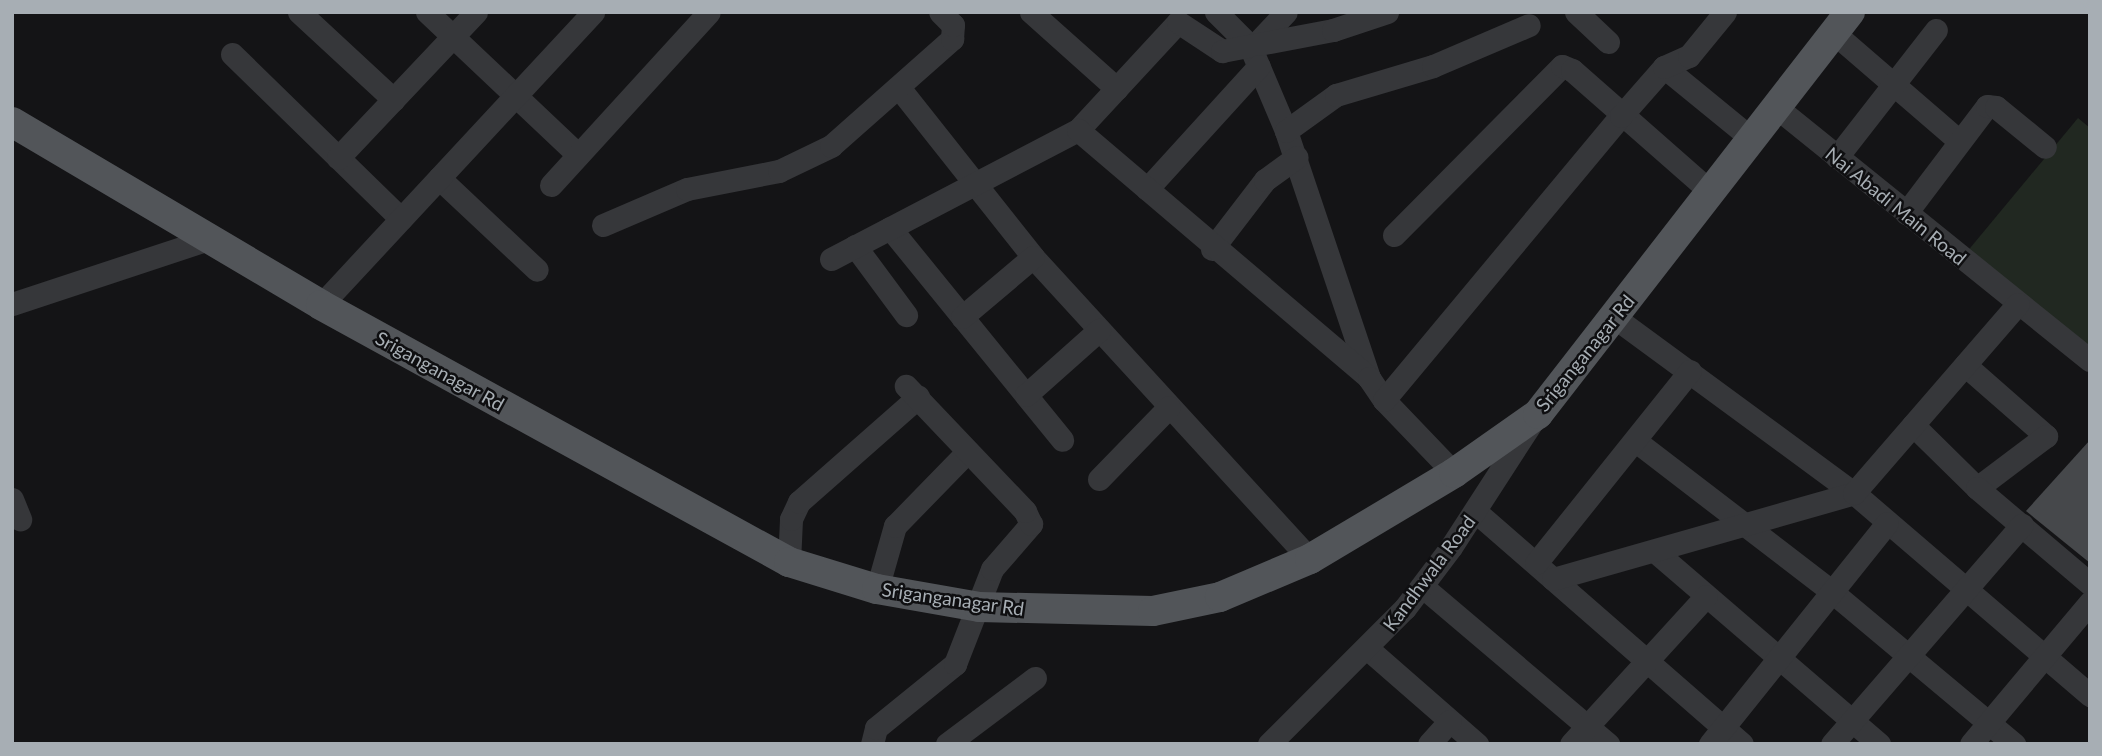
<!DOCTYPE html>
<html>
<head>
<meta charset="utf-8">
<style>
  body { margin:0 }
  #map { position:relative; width:2102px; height:756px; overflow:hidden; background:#141416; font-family:Lato,sans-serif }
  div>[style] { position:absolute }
  .green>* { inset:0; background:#212821 }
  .building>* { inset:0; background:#46484b }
  .minor>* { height:23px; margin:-11.5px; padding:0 11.5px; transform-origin:11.5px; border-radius:11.5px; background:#36373a }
  .major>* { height:30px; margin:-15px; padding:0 15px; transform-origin:15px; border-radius:15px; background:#525559 }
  span { translate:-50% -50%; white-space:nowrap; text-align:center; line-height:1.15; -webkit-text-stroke:5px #0f0f11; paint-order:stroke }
  .street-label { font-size:19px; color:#a7aeb4 }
  .frame { position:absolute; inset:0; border:14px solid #a7aeb4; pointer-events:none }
</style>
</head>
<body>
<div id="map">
  <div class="green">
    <div style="clip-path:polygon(2078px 118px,2090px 128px,2090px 351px,1961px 259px)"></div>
  </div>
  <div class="building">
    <div style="clip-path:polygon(2090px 440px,2090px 563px,2026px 511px)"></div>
  </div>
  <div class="minor">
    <div style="left:299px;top:12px;width:129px;rotate:42.8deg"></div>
    <div style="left:427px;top:12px;width:208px;rotate:43.4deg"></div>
    <div style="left:1031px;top:12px;width:115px;rotate:41.8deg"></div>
    <div style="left:1216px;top:12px;width:48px;rotate:45deg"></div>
    <div style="left:1250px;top:46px;width:92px;rotate:67deg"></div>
    <div style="left:1286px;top:131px;width:261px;rotate:71.4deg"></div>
    <div style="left:1576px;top:12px;width:44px;rotate:43.2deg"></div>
    <div style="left:1834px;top:33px;width:164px;rotate:40.8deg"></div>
    <div style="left:1255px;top:45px;width:45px;rotate:-46.8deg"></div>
    <div style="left:232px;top:54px;width:236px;rotate:44.3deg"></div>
    <div style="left:1664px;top:67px;width:114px;rotate:39.3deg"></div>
    <div style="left:900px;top:89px;width:214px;rotate:51.6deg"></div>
    <div style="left:1033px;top:257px;width:410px;rotate:47.5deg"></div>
    <div style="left:1776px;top:107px;width:403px;rotate:38.9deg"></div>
    <div style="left:1078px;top:130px;width:147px;rotate:-47.2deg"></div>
    <div style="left:1178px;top:22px;width:53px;rotate:33.4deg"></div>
    <div style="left:1222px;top:51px;width:113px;rotate:-10.7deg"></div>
    <div style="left:1333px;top:30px;width:57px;rotate:-18.4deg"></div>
    <div style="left:1286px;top:131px;width:62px;rotate:-35.8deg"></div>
    <div style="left:1336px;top:95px;width:101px;rotate:-16.6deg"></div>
    <div style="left:1433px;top:66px;width:104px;rotate:-23.1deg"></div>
    <div style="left:1837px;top:157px;width:161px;rotate:-52.1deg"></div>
    <div style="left:338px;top:158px;width:201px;rotate:-46.6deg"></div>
    <div style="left:439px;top:178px;width:134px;rotate:43.2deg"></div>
    <div style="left:551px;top:185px;width:234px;rotate:-47.6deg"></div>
    <div style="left:1147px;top:189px;width:166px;rotate:-47.7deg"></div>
    <div style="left:1906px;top:213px;width:134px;rotate:-52.9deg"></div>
    <div style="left:1987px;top:106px;width:9px;rotate:6deg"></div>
    <div style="left:1996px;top:107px;width:63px;rotate:39.2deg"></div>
    <div style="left:603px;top:225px;width:91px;rotate:-23.2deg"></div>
    <div style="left:687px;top:189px;width:94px;rotate:-11.1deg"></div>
    <div style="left:779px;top:171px;width:58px;rotate:-25.7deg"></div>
    <div style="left:831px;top:146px;width:162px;rotate:-41.5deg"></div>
    <div style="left:952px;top:39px;width:14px;rotate:-86deg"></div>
    <div style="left:953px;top:25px;width:18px;rotate:-135deg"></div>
    <div style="left:890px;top:228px;width:273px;rotate:50.9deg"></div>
    <div style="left:1394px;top:235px;width:238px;rotate:-45.2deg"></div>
    <div style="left:1562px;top:66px;width:11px;rotate:22deg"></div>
    <div style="left:1572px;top:70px;width:185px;rotate:41.3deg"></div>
    <div style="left:855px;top:246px;width:86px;rotate:53.5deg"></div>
    <div style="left:1212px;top:249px;width:87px;rotate:-52.5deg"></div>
    <div style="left:1265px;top:180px;width:39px;rotate:-36deg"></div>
    <div style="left:831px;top:259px;width:279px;rotate:-27.6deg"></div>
    <div style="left:1078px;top:130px;width:382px;rotate:40.4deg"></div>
    <div style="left:1369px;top:378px;width:27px;rotate:56deg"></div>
    <div style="left:1384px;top:400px;width:101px;rotate:46.2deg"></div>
    <div style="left:12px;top:304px;width:206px;rotate:-18.3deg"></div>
    <div style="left:321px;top:305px;width:400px;rotate:-47.1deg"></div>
    <div style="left:962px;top:317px;width:93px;rotate:-40.2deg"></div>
    <div style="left:1614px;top:317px;width:298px;rotate:36.3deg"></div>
    <div style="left:1854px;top:493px;width:311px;rotate:40.6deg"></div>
    <div style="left:1965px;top:365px;width:108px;rotate:41.2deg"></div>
    <div style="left:2046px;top:436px;width:86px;rotate:143deg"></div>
    <div style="left:1026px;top:395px;width:98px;rotate:-41.7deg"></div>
    <div style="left:1384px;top:400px;width:370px;rotate:-50.2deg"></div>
    <div style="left:1621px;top:116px;width:65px;rotate:-48.7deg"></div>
    <div style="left:1664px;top:67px;width:27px;rotate:-24deg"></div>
    <div style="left:1689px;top:56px;width:57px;rotate:-50.7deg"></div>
    <div style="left:1913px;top:425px;width:90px;rotate:44.5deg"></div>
    <div style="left:1977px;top:488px;width:148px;rotate:40.3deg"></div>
    <div style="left:1637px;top:442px;width:245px;rotate:37.5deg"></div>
    <div style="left:1831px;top:591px;width:239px;rotate:39.9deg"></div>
    <div style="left:1099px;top:479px;width:100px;rotate:-45.8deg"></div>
    <div style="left:12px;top:499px;width:22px;rotate:68deg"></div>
    <div style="left:1475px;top:511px;width:354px;rotate:41.1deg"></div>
    <div style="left:1657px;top:553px;width:293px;rotate:40.7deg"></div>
    <div style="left:789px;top:562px;width:43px;rotate:-87.3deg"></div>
    <div style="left:791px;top:519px;width:19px;rotate:-65deg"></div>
    <div style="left:799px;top:502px;width:159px;rotate:-41.4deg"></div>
    <div style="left:1536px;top:563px;width:246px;rotate:-51.3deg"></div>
    <div style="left:1553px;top:579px;width:313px;rotate:-15.9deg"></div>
    <div style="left:1854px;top:493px;width:250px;rotate:-49.1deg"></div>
    <div style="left:1423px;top:587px;width:243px;rotate:40.3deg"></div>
    <div style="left:877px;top:589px;width:66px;rotate:-74.1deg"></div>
    <div style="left:895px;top:526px;width:103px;rotate:-45.8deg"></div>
    <div style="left:1368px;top:649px;width:145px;rotate:41.1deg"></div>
    <div style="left:872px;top:744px;width:16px;rotate:-76deg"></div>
    <div style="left:876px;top:728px;width:102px;rotate:-39deg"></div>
    <div style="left:955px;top:664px;width:102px;rotate:-68.7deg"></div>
    <div style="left:992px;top:569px;width:60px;rotate:-49.1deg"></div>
    <div style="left:1031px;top:524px;width:14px;rotate:-115deg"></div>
    <div style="left:1025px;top:511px;width:173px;rotate:-133.6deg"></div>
    <div style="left:947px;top:744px;width:110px;rotate:-36.9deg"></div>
    <div style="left:1269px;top:744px;width:192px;rotate:-45deg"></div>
    <div style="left:1405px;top:608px;width:76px;rotate:-53deg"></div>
    <div style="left:1451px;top:547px;width:149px;rotate:-57.1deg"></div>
    <div style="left:1429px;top:744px;width:31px;rotate:-48deg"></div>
    <div style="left:1571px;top:744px;width:200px;rotate:-47.6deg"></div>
    <div style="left:1710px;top:744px;width:283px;rotate:-51.3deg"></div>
    <div style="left:1832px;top:744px;width:290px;rotate:-49.1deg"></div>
    <div style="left:1971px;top:744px;width:185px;rotate:-50deg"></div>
  </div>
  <div class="major">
    <div style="left:12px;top:122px;width:359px;rotate:30.6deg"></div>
    <div style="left:321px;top:305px;width:534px;rotate:28.77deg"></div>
    <div style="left:789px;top:562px;width:92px;rotate:17.1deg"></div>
    <div style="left:877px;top:589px;width:104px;rotate:10deg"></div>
    <div style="left:979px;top:607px;width:174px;rotate:1.3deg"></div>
    <div style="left:1153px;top:611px;width:68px;rotate:-11.8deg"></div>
    <div style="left:1220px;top:597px;width:98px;rotate:-22.9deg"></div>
    <div style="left:1310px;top:559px;width:168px;rotate:-30.8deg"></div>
    <div style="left:1454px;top:473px;width:103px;rotate:-35.1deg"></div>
    <div style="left:1538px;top:414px;width:509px;rotate:-52.18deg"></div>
  </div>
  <div class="street-label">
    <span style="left:1896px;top:206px;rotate:39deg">Nai Abadi Main Road</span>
    <span style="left:1585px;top:353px;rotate:-51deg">Sriganganagar Rd</span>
    <span style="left:440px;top:371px;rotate:29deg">Sriganganagar Rd</span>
    <span style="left:1429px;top:573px;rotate:-53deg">Kandhwala Road</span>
    <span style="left:953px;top:599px;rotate:8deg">Sriganganagar Rd</span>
  </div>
  <div class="frame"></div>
</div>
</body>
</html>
